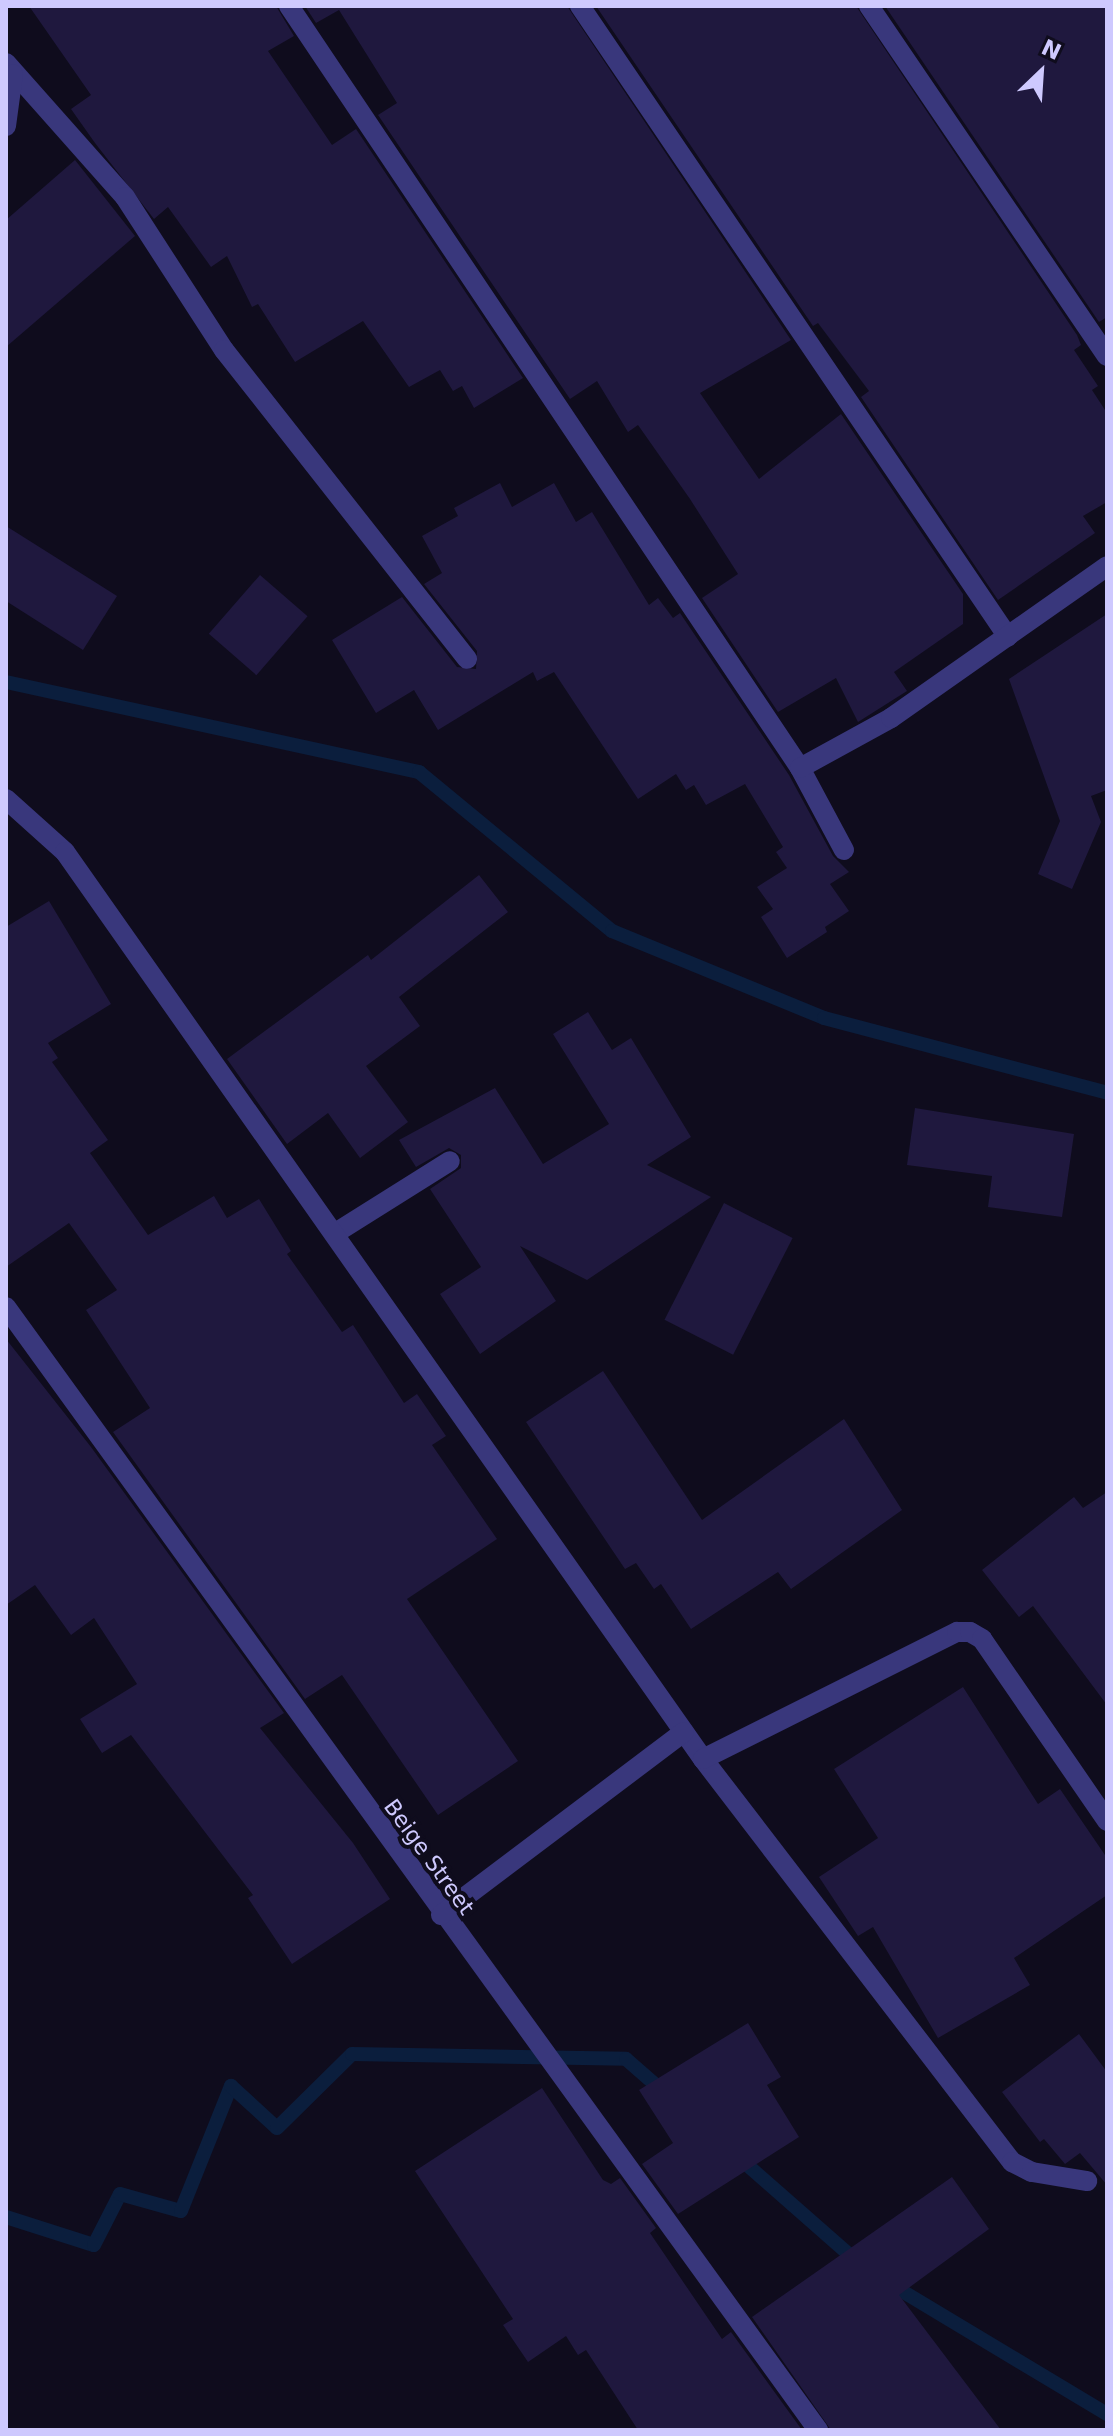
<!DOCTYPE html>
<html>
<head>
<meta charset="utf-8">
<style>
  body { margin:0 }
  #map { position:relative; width:1113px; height:2436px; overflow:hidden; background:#0f0c1d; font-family:"DejaVu Sans",sans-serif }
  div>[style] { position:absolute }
  .stream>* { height:14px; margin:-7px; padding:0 7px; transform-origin:7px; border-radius:7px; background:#0b1e3d }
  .building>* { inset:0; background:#1f183e; transform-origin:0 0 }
  .lane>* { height:20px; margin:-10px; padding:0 10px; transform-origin:10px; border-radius:10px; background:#39377c }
  .street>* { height:20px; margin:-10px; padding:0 10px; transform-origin:10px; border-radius:10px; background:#39377c }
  span { translate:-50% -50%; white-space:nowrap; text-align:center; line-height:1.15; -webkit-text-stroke:8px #0f0c1d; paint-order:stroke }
  .street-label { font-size:22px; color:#cec9fe }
  .frame { position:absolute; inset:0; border:8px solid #cec9fe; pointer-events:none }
  .north { position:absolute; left:1001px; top:32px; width:80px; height:80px; -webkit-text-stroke:6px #0f0c1d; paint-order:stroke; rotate:25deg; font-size:22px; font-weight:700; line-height:32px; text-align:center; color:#cec9fe }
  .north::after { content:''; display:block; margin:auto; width:28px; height:36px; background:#cec9fe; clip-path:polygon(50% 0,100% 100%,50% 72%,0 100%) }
</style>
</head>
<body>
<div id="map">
  <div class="stream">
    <div style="left:6px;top:682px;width:423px;rotate:12.3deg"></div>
    <div style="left:419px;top:772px;width:250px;rotate:39.5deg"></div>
    <div style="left:612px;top:931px;width:229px;rotate:22.3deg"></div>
    <div style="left:824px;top:1018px;width:293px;rotate:14.8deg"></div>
    <div style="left:737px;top:2156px;width:164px;rotate:41.3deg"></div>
    <div style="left:6px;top:2217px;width:92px;rotate:17.7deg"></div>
    <div style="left:94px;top:2245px;width:57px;rotate:-63deg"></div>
    <div style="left:120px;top:2194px;width:63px;rotate:15.6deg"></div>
    <div style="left:181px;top:2211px;width:135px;rotate:-68.2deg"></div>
    <div style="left:231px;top:2086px;width:62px;rotate:42.4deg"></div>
    <div style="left:277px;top:2128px;width:105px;rotate:-44.6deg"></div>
    <div style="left:352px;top:2054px;width:274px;rotate:1deg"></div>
    <div style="left:626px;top:2059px;width:52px;rotate:41.1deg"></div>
    <div style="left:887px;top:2282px;width:257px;rotate:31deg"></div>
  </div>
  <div class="building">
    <div style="clip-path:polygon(29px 6px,276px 6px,294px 36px,268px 51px,332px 145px,356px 129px,523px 378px,474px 408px,462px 386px,453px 391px,440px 370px,409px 387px,363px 321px,295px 362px,258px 304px,252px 307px,227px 256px,211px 267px,168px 207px,154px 219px,95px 143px,71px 109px,91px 95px)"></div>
    <div style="clip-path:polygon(305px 6px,567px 6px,791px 340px,700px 393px,759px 479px,841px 414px,963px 594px,963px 624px,894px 672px,907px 691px,858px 722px,836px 678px,778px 712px,702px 598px,738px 574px,690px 499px,638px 425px,628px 432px,597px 381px,570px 399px,378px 115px,397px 103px,339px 10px,316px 23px)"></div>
    <div style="clip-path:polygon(596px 6px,856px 6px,1077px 335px,1081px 345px,1074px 350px,1098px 386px,1092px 390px,1107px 413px,1107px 502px,1083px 516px,1095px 533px,998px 600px,861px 397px,869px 391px,818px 323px,813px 326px)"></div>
    <div style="clip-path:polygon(885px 6px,1107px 6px,1107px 317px,1099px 322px)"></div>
    <div style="clip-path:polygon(75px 160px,135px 236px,6px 347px,6px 220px)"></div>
    <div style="clip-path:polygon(500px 483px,512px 507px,554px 483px,576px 522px,592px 512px,649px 605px,658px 598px,673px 618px,680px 613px,789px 775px,833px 856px,849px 872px,830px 884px,849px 911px,825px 927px,827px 932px,787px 958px,761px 917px,773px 909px,757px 887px,787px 868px,776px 852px,783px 847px,745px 784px,706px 805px,694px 785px,686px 790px,676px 774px,638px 799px,554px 672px,537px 681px,533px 672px,438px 730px,414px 690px,376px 713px,332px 640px,402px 597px,457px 667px,476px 669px,477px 651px,424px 584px,442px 573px,422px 536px,458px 516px,454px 508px)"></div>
    <div style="clip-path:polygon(6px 526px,117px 596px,83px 650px,6px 601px)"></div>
    <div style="left:260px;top:575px;width:63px;height:78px;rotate:41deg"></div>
    <div style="clip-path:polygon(1107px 614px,1107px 790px,1091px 796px,1101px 822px,1072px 889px,1038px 874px,1060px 821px,1009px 679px)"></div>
    <div style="clip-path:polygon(479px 875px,508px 912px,399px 997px,420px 1026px,366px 1066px,408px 1122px,360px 1158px,328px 1113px,287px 1144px,227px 1059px,368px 955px,371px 960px)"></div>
    <div style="clip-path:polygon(49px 901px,111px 1004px,48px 1043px,58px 1058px,52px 1062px,108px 1140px,90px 1153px,148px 1235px,214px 1196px,227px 1218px,259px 1199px,291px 1251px,287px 1254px,342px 1332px,353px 1325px,404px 1403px,417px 1394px,446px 1436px,432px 1445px,497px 1539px,407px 1599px,518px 1761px,438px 1815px,342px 1675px,305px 1699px,113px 1432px,150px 1408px,86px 1310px,117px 1290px,69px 1223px,6px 1267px,6px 927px)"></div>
    <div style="clip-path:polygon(588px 1012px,612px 1050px,631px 1038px,691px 1137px,647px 1165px,711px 1197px,587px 1280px,520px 1246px,556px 1301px,480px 1354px,440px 1294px,481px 1267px,430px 1189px,461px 1168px,461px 1155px,449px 1148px,416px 1167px,399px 1140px,495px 1088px,543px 1164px,609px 1124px,553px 1034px)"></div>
    <div style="clip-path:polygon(915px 1108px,1074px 1134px,1062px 1217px,988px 1207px,992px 1176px,907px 1165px)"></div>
    <div style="left:724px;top:1203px;width:77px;height:131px;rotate:27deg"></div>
    <div style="clip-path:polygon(6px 1339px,91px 1447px,284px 1713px,260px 1728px,353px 1843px,390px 1899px,292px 1964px,248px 1898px,253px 1895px,131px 1735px,102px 1753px,80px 1719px,137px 1684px,94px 1618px,71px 1635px,35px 1585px,6px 1605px)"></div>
    <div style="clip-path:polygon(603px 1371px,702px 1520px,844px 1419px,902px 1510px,791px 1589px,778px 1572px,691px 1629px,661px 1584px,654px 1589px,636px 1563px,625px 1569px,526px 1422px)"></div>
    <div style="clip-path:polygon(1107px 1492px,1107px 1705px,1033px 1606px,1019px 1617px,982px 1570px,1074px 1497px,1083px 1508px)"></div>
    <div style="clip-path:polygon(963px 1687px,1038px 1804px,1060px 1789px,1107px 1858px,1107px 1895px,1014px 1958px,1030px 1985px,938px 2038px,873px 1927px,858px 1936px,819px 1877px,878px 1838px,834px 1769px)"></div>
    <div style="clip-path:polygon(748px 2023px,781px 2077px,767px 2085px,799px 2137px,678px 2214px,642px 2164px,673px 2143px,639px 2090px)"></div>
    <div style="clip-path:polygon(1079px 2034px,1107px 2072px,1107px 2185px,1080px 2153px,1065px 2164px,1044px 2139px,1040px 2142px,1002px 2092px)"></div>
    <div style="clip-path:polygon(542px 2088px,603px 2180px,611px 2184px,620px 2178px,656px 2228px,650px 2233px,722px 2339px,731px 2332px,802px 2430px,638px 2430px,586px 2350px,578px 2355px,566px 2336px,528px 2362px,503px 2325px,513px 2319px,415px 2171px)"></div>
    <div style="clip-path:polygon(952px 2177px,989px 2229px,899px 2295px,1001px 2430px,831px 2430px,752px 2317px)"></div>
  </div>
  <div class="lane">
    <div style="left:337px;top:1232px;width:133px;rotate:-32.1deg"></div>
  </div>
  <div class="street">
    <div style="left:289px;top:6px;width:917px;rotate:56.15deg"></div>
    <div style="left:800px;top:768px;width:93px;rotate:61.8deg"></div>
    <div style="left:580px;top:6px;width:762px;rotate:55.85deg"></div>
    <div style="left:869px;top:6px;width:423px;rotate:55.8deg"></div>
    <div style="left:6px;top:63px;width:179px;rotate:48.4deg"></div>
    <div style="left:125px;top:197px;width:182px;rotate:57.1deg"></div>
    <div style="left:224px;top:350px;width:393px;rotate:51.8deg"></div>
    <div style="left:6px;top:126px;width:52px;rotate:-82.3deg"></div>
    <div style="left:800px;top:768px;width:104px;rotate:-28.8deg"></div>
    <div style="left:891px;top:718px;width:264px;rotate:-35.1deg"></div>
    <div style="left:6px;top:799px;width:79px;rotate:41.9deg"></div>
    <div style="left:65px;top:852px;width:1109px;rotate:54.88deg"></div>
    <div style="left:703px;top:1759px;width:508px;rotate:52.52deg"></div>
    <div style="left:1012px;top:2162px;width:22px;rotate:27deg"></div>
    <div style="left:1032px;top:2172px;width:56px;rotate:9.3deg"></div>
    <div style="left:6px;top:1307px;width:1386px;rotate:54.13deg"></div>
    <div style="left:703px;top:1759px;width:284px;rotate:-26.6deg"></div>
    <div style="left:957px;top:1632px;width:13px"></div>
    <div style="left:970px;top:1632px;width:14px;rotate:30deg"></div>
    <div style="left:982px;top:1639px;width:221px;rotate:55.5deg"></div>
    <div style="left:441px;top:1915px;width:304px;rotate:-37deg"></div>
  </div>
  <div class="street-label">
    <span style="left:429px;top:1857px;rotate:54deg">Beige Street</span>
  </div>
  <div class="frame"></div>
  <div class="north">N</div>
</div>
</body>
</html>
